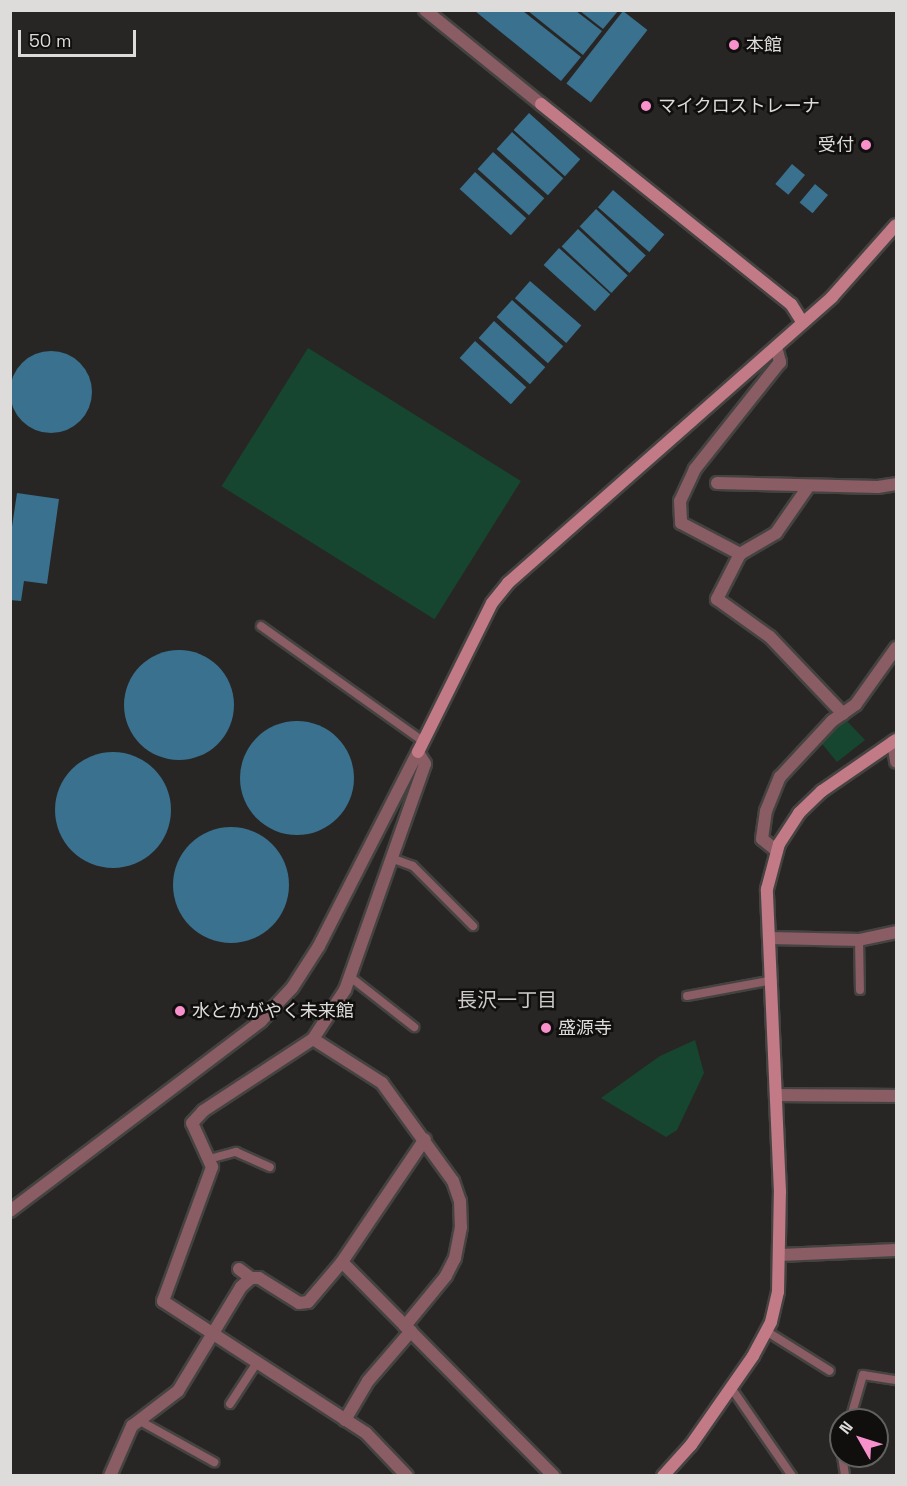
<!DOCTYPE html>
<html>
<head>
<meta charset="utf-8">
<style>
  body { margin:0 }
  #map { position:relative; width:907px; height:1486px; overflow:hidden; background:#282624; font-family:"Space Grotesk","Noto Sans JP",sans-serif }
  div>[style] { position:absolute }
  .green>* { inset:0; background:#16462f; transform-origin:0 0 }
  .water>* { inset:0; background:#39718e; transform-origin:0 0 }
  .round { border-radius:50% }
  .roads { filter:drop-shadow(2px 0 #454341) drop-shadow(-2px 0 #454341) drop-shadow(0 2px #454341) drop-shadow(0 -2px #454341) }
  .lane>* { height:8px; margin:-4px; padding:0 4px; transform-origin:4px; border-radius:4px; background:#8a5c64 }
  .street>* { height:12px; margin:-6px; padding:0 6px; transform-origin:6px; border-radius:6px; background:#8a5c64 }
  .secondary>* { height:12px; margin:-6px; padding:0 6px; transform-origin:6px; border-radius:6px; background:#c27a86 }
  .dots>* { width:16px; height:16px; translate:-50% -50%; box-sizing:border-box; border:3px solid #100f0e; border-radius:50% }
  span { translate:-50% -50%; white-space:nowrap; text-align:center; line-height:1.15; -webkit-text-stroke:5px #100f0e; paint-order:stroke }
  .poi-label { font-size:18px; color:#dedcdb }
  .left { translate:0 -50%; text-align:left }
  .right { translate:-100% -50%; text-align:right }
  .neighbourhood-label { font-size:20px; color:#ccc9c7 }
  .frame { position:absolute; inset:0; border:12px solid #dedcdb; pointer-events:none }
  .north { position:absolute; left:829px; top:1408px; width:60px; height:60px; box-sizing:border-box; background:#100f0e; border:2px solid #626160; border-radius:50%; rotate:309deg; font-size:16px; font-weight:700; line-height:24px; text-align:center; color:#dedcdb }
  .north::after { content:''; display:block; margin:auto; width:21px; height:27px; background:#f890cc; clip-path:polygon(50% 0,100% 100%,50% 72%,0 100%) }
  .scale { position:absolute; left:18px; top:30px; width:118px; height:27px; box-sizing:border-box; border:3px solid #dedcdb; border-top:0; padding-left:8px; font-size:18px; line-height:21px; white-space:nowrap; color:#dedcdb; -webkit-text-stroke:4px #100f0e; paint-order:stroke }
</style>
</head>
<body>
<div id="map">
  <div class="green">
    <div style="left:308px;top:348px;width:251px;height:163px;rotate:32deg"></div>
    <div style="clip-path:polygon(846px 720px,865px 740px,837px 762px,818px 739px)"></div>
    <div style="clip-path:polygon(695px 1040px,704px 1073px,677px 1130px,666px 1137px,601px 1098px,660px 1056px)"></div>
  </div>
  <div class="water">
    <div style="clip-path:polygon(475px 11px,523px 11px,581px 57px,561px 81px)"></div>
    <div style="clip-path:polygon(528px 11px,576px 11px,602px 31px,583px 55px)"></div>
    <div style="clip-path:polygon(580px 11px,618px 11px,603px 29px)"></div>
    <div style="left:623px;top:11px;width:31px;height:92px;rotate:38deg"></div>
    <div style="left:529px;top:113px;width:69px;height:23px;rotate:42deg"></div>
    <div style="left:512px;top:132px;width:69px;height:23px;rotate:42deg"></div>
    <div style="left:493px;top:152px;width:69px;height:23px;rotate:42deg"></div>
    <div style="left:792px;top:164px;width:17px;height:26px;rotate:40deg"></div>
    <div style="left:475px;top:172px;width:69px;height:23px;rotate:42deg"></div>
    <div style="left:815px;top:184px;width:17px;height:24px;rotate:40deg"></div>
    <div style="left:613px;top:190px;width:68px;height:23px;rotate:41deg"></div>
    <div style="left:596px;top:209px;width:68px;height:24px;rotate:43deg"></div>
    <div style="left:578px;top:229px;width:68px;height:24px;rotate:43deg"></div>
    <div style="left:559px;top:248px;width:69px;height:23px;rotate:42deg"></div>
    <div style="left:530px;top:281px;width:68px;height:23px;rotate:41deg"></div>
    <div style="left:512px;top:300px;width:69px;height:23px;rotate:42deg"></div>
    <div style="left:494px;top:321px;width:69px;height:23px;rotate:42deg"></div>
    <div style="left:475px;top:341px;width:69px;height:23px;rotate:42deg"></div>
    <div class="round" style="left:10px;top:351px;width:82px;height:82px"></div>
    <div style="clip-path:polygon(17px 493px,59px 499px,47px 584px,24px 581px,21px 601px,10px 600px,10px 540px)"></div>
    <div class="round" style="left:124px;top:650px;width:110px;height:110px"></div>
    <div class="round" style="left:240px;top:721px;width:114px;height:114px"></div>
    <div class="round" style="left:55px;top:752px;width:116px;height:116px"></div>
    <div class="round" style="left:173px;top:827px;width:116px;height:116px"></div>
  </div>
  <div class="roads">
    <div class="lane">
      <div style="left:261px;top:626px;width:200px;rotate:35.4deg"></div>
      <div style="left:391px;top:858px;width:23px;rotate:20deg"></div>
      <div style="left:413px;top:866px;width:85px;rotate:45deg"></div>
      <div style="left:859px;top:940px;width:50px;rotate:88.9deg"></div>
      <div style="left:349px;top:976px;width:83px;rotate:38.1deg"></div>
      <div style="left:687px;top:996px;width:87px;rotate:-10.5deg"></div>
      <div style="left:209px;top:1159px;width:28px;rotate:-15deg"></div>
      <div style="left:236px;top:1152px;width:37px;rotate:24deg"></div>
      <div style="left:766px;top:1331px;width:75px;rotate:32deg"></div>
      <div style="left:732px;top:1389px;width:106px;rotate:55.4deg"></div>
      <div style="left:230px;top:1404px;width:48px;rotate:-57deg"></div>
      <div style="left:850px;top:1420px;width:47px;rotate:-73.9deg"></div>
      <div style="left:863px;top:1375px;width:33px;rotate:9deg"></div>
      <div style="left:140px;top:1421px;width:85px;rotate:29deg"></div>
      <div style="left:842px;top:1456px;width:20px;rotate:81deg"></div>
    </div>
    <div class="street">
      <div style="left:425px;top:10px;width:149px;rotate:39deg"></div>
      <div style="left:776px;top:347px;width:16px;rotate:75deg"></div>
      <div style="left:780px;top:362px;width:137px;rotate:128.5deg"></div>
      <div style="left:695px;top:469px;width:35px;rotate:115deg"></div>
      <div style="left:680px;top:501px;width:22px;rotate:87deg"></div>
      <div style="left:681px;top:523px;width:67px;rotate:27.7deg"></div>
      <div style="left:740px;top:554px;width:42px;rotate:-30.3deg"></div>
      <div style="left:776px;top:533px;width:56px;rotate:-55.2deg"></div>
      <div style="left:717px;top:483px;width:161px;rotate:1.4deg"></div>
      <div style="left:878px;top:487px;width:18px;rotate:-9deg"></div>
      <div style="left:740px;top:554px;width:51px;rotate:117.1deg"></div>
      <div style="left:717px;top:599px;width:65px;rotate:35.6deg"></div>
      <div style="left:770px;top:637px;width:106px;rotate:46.5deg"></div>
      <div style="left:893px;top:742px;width:20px;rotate:81deg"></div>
      <div style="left:777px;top:851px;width:19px;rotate:-141deg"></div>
      <div style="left:762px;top:839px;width:28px;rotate:-82deg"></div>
      <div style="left:766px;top:811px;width:37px;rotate:-68deg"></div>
      <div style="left:780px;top:777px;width:76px;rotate:-47.1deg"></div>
      <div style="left:832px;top:721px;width:29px;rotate:-35deg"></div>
      <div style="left:856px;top:704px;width:69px;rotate:-54.5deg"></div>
      <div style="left:770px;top:938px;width:89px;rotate:1.3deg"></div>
      <div style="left:859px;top:940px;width:38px;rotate:-12deg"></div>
      <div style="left:313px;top:1039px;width:82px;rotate:32.5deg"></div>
      <div style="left:382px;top:1083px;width:121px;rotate:54.1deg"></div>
      <div style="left:453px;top:1181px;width:21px;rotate:71deg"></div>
      <div style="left:460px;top:1201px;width:26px;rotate:88deg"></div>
      <div style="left:461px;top:1227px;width:32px;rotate:101deg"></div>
      <div style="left:455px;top:1258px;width:20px;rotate:117deg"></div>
      <div style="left:446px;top:1276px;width:65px;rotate:129.4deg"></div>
      <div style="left:777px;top:1095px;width:119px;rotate:0.5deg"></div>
      <div style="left:10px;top:1211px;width:315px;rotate:-37.1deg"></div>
      <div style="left:261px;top:1021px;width:45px;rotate:-46.8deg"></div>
      <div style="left:292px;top:988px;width:50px;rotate:-57.3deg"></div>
      <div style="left:319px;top:946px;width:218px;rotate:-63deg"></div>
      <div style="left:780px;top:1255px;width:116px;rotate:-2.5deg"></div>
      <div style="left:342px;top:1262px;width:301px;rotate:45.3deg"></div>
      <div style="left:239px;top:1269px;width:15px;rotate:37deg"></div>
      <div style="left:345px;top:1420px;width:45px;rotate:-59.5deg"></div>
      <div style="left:368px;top:1381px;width:66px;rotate:-49.3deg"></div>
      <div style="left:110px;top:1476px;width:55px;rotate:-66.3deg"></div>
      <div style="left:132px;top:1426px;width:58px;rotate:-37.3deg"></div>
      <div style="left:178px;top:1391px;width:122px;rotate:-58.8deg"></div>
      <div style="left:241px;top:1287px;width:13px;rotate:-42deg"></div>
      <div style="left:251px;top:1278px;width:8px"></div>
      <div style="left:259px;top:1278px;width:47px;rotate:32deg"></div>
      <div style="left:299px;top:1303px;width:9px;rotate:-6deg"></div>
      <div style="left:308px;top:1302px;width:52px;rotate:-49.6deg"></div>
      <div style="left:342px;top:1262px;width:148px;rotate:-56deg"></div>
      <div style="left:407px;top:1476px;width:59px;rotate:-133.6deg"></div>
      <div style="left:366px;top:1433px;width:242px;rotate:-147deg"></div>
      <div style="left:163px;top:1301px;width:143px;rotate:-69.9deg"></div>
      <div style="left:212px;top:1167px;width:48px;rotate:-114.4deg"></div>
      <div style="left:192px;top:1123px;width:16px;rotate:-47deg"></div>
      <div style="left:203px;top:1111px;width:131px;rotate:-33.2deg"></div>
      <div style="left:313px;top:1039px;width:59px;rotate:-56.9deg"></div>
      <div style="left:345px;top:990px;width:240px;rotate:-70.5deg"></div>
      <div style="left:425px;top:764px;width:14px;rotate:-120deg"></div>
    </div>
    <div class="secondary">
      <div style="left:541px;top:104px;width:320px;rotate:38.7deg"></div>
      <div style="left:791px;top:304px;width:22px;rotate:58deg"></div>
      <div style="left:418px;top:752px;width:166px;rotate:-63.6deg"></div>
      <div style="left:492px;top:603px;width:26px;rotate:-51deg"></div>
      <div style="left:508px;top:583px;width:432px;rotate:-41.4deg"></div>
      <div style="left:832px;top:297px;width:96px;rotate:-48.4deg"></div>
      <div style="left:663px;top:1476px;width:42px;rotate:-47.9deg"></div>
      <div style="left:691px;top:1445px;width:108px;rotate:-55.1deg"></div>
      <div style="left:753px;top:1356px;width:38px;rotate:-62deg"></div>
      <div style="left:771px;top:1322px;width:31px;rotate:-77deg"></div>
      <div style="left:778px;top:1292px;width:100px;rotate:-88.9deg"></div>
      <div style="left:780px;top:1192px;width:303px;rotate:-92.5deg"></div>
      <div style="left:767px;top:889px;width:47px;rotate:-75.1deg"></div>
      <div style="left:779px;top:844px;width:37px;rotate:-57deg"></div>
      <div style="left:799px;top:813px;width:32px;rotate:-44deg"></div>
      <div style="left:822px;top:791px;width:90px;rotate:-34.6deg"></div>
    </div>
  </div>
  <div class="dots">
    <div style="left:734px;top:45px;background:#f890cc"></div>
    <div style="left:646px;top:106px;background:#f890cc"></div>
    <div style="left:866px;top:145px;background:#f890cc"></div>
    <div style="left:180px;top:1011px;background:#f890cc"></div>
    <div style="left:546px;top:1028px;background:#f890cc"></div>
  </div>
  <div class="poi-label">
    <span class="left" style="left:746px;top:45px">本館</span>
    <span class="left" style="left:658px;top:106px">マイクロストレーナ</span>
    <span class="right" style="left:854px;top:145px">受付</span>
    <span class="left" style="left:192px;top:1011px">水とかがやく未来館</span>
    <span class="left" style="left:558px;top:1028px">盛源寺</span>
  </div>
  <div class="neighbourhood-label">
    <span style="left:507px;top:1000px">長沢一丁目</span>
  </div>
  <div class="frame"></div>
  <div class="north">N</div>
  <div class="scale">50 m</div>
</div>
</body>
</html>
